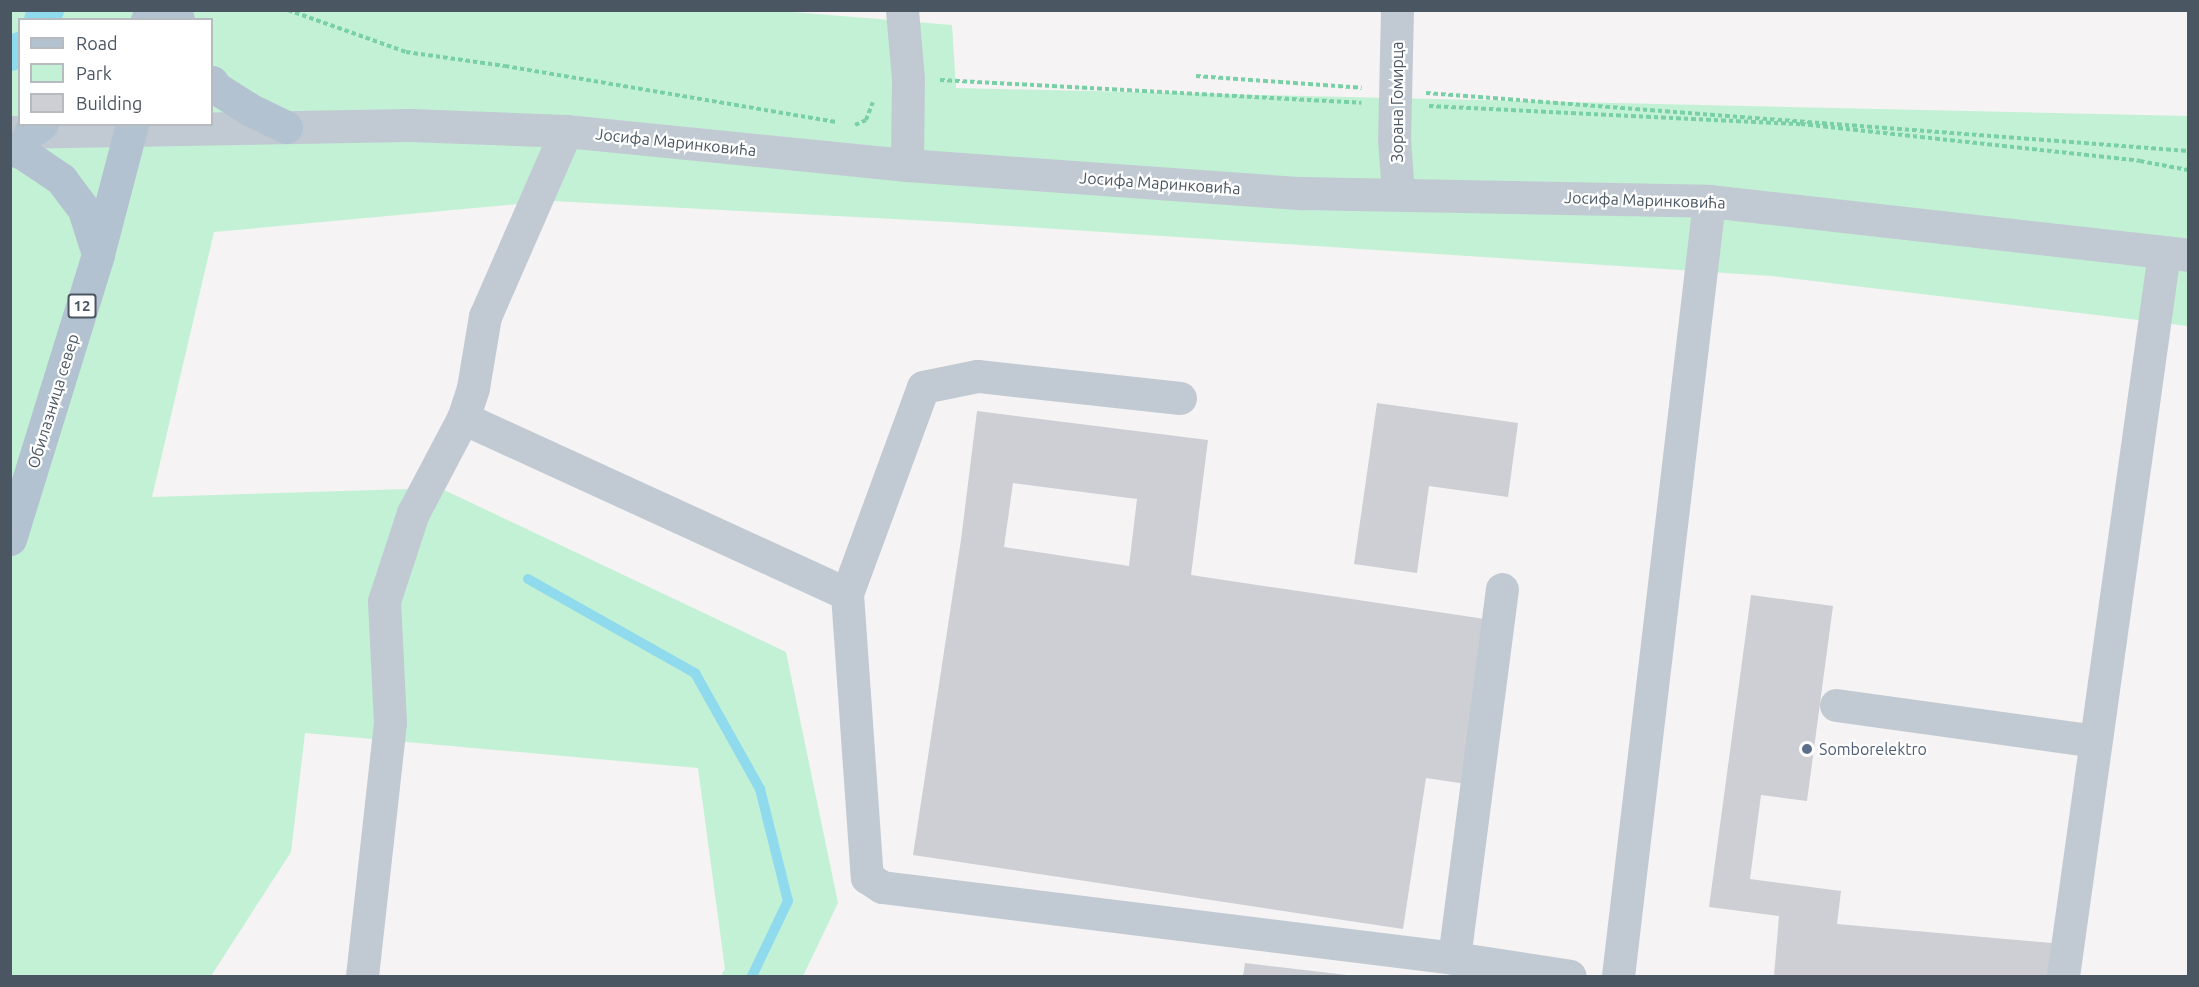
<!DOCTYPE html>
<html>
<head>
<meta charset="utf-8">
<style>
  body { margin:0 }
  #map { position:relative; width:2199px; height:987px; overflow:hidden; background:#f5f3f3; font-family:Ubuntu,sans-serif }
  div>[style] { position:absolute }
  .green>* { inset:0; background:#c3f1d5 }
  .stream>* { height:10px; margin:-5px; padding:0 5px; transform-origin:5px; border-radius:5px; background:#90daee }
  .canal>* { height:34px; margin:-17px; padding:0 17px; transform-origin:17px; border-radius:17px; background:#90daee }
  .building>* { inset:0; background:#cdcfd5 }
  .path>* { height:4px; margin-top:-2px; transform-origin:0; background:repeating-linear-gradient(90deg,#7ad0a6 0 4.5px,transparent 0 7.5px) }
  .minor>* { height:33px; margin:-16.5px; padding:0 16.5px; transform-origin:16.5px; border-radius:16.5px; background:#c1cad2 }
  .major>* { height:33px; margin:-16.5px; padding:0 16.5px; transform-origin:16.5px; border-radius:16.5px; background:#b3c2d1 }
  .dots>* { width:16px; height:16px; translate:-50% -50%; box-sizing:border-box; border:3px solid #fff; border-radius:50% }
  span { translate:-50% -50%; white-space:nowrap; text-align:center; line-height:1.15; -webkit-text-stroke:4.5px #fff; paint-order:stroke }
  .shield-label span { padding:2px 4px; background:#fff; border:2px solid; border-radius:4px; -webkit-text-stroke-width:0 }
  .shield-label { font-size:15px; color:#4a5661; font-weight:700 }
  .street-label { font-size:16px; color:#4a5661 }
  .service-label { font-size:16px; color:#4e5e75 }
  .left { translate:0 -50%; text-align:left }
  .frame { position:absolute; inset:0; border:12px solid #4a5661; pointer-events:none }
  .legend { position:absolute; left:18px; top:18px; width:195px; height:108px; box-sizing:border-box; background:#fff; border:2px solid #b7bbc0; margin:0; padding:8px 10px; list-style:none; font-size:18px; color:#4a5661 }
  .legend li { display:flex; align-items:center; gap:12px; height:30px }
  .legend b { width:30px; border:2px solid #b7bbc0 }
</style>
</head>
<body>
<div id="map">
  <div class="green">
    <div style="clip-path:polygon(evenodd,10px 11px,780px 11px,952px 25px,956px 88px,2188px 116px,2188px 326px,1772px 276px,950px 222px,552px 201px,214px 232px,152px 497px,440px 488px,786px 652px,838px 903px,803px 976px,721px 976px,725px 969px,698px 768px,305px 733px,291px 852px,211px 976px,11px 976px,10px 11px,20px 20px,212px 20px,212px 124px,20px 124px,20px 20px)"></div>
  </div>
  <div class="stream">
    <div style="left:528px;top:579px;width:192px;rotate:29.4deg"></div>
    <div style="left:695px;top:673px;width:133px;rotate:60.7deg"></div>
    <div style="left:760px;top:789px;width:115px;rotate:76deg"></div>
    <div style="left:788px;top:901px;width:83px;rotate:115.6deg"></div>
  </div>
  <div class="canal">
    <div style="left:41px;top:20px;width:12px;rotate:-59deg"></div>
    <div style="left:10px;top:54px;width:11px;rotate:-27deg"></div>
  </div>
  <div class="building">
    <div style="clip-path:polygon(1377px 403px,1518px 423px,1508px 497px,1429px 486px,1417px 573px,1354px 564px)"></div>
    <div style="clip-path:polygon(evenodd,977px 411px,1208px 440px,1191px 575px,1498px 621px,1473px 785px,1426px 778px,1403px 929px,913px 855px,961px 540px,977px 411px,1013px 483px,1137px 499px,1129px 566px,1004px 547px,1013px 483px)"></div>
    <div style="clip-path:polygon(1751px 595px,1833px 606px,1807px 801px,1761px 795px,1750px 879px,1841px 891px,1837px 924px,2052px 943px,2048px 976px,1774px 976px,1779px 916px,1709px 907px)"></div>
    <div style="clip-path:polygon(1245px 963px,1347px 975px,1347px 976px,1243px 976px)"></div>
  </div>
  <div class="path">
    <div style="left:288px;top:10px;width:125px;rotate:19.6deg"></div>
    <div style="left:406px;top:52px;width:100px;rotate:8deg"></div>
    <div style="left:505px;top:66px;width:336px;rotate:9.6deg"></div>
    <div style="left:1196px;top:76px;width:166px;rotate:4.1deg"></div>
    <div style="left:940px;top:80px;width:422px;rotate:3.1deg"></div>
    <div style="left:1426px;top:93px;width:764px;rotate:4.35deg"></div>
    <div style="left:1429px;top:106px;width:372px;rotate:2.8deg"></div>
    <div style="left:1801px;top:124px;width:341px;rotate:6.2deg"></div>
    <div style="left:2140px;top:161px;width:49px;rotate:10.6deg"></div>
    <div style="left:855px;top:125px;width:12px;rotate:-24deg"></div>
    <div style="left:866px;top:120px;width:19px;rotate:-69deg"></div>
  </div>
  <div class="minor">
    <div style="left:902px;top:10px;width:69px;rotate:85deg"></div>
    <div style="left:908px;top:79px;width:86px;rotate:90.7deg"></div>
    <div style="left:1397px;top:10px;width:129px;rotate:91.3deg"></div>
    <div style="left:1394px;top:139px;width:54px;rotate:85.8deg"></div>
    <div style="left:566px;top:131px;width:202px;rotate:113.6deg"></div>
    <div style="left:485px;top:316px;width:73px;rotate:99.5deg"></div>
    <div style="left:473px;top:388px;width:32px;rotate:108deg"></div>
    <div style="left:463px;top:418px;width:422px;rotate:24.6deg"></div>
    <div style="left:10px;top:132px;width:399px;rotate:-1deg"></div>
    <div style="left:409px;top:125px;width:157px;rotate:2.2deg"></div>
    <div style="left:566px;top:131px;width:343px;rotate:5.7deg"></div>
    <div style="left:907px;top:165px;width:395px;rotate:4.1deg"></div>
    <div style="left:1301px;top:193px;width:408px;rotate:1.1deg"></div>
    <div style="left:1709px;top:201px;width:482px;rotate:6.4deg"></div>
    <div style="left:1180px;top:398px;width:204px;rotate:-173.8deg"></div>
    <div style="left:977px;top:376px;width:55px;rotate:168.5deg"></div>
    <div style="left:923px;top:387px;width:221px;rotate:110.2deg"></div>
    <div style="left:847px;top:594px;width:284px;rotate:86deg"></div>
    <div style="left:867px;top:877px;width:18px;rotate:34deg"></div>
    <div style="left:882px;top:887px;width:576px;rotate:7.08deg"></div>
    <div style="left:1454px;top:958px;width:117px;rotate:8.8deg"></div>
    <div style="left:1836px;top:705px;width:261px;rotate:7.9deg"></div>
    <div style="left:1454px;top:958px;width:372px;rotate:-82.6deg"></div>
    <div style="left:362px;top:976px;width:255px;rotate:-83.7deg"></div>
    <div style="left:390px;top:723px;width:122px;rotate:-92.8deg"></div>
    <div style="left:384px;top:601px;width:93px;rotate:-71.8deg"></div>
    <div style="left:413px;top:513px;width:107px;rotate:-62.2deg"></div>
    <div style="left:1618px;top:976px;width:780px;rotate:-83.3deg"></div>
    <div style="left:2063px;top:976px;width:730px;rotate:-82.05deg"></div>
  </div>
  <div class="major">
    <div style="left:175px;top:10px;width:10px;rotate:73deg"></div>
    <div style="left:147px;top:20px;width:11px;rotate:-63deg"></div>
    <div style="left:212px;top:82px;width:7px;rotate:56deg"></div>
    <div style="left:216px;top:88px;width:41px;rotate:32.2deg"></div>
    <div style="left:251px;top:110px;width:39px;rotate:26deg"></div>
    <div style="left:30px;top:132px;width:14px;rotate:-34deg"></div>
    <div style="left:10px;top:148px;width:15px;rotate:23deg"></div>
    <div style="left:24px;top:154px;width:45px;rotate:34deg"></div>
    <div style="left:61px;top:179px;width:39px;rotate:53deg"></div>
    <div style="left:84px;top:210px;width:46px;rotate:72.3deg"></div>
    <div style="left:10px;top:539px;width:298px;rotate:-72.8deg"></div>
    <div style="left:98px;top:254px;width:134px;rotate:-75.3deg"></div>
  </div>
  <div class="dots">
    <div style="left:1807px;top:749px;background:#5c6f8a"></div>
  </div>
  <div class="shield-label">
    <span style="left:82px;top:306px">12</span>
  </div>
  <div class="street-label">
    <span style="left:1397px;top:102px;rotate:-90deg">Зорана Гомирца</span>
    <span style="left:676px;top:142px;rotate:6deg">Јосифа Маринковића</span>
    <span style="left:1160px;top:183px;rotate:4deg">Јосифа Маринковића</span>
    <span style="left:1645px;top:200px;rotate:2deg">Јосифа Маринковића</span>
    <span style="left:53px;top:401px;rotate:-73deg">Обилазница север</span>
  </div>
  <div class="service-label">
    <span class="left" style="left:1819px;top:749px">Somborelektro</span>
  </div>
  <div class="frame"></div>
  <ul class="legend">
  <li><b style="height:8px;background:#b3c2d1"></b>Road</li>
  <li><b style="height:16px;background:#c3f1d5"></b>Park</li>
  <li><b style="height:16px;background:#cdcfd5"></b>Building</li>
  </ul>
</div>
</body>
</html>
